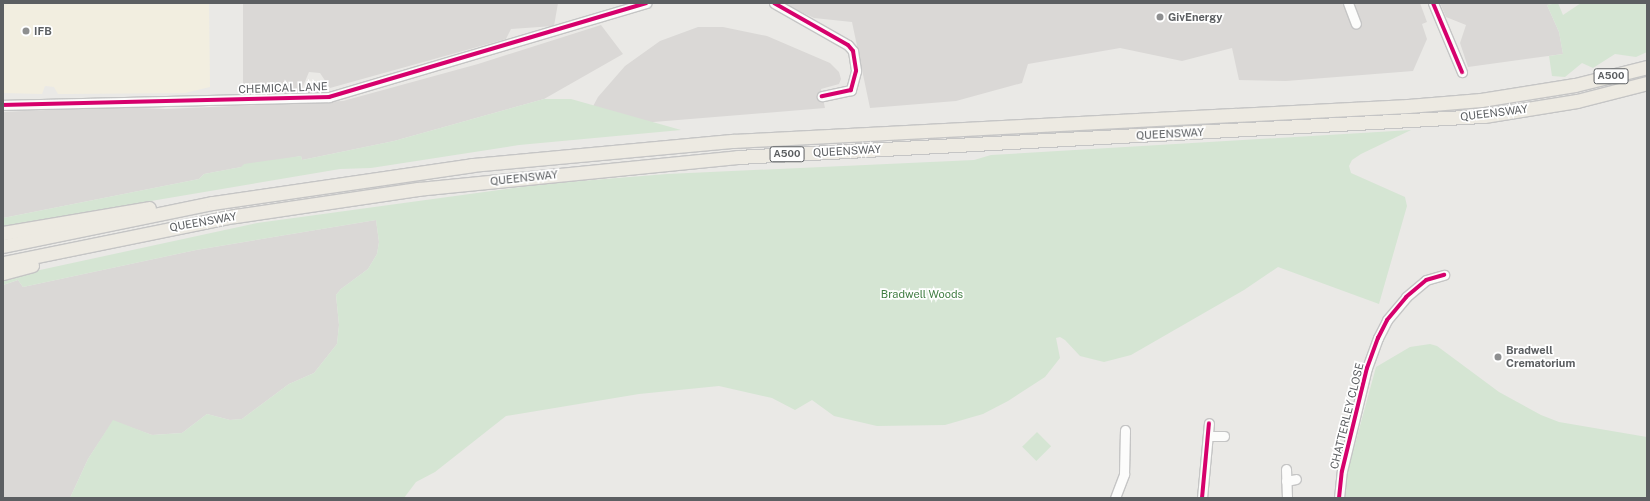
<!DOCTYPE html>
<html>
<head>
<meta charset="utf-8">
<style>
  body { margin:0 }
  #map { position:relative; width:1650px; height:501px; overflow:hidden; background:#eae9e6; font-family:"Public Sans",sans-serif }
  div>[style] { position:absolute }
  .commercial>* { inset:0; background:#f2eee0 }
  .industrial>* { inset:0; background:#dad8d6 }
  .green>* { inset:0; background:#d5e5d3; transform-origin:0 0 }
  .roads { filter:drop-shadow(1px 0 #c5c5c5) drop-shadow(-1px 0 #c5c5c5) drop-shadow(0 1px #c5c5c5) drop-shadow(0 -1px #c5c5c5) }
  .minor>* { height:9px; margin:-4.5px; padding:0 4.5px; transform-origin:4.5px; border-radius:4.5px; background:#fcfcfb }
  .highway>* { height:13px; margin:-6.5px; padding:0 6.5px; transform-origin:6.5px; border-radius:6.5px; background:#edeae2 }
  .cycleway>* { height:4px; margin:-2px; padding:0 2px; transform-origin:2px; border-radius:2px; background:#d6006c }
  .dots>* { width:11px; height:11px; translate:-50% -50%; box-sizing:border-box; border:2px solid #fff; border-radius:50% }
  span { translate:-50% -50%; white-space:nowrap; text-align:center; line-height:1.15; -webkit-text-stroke:3.5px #fff; paint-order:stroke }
  .shield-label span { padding:1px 3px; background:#fff; border:1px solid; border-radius:3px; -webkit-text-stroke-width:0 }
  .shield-label { font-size:10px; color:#5c5f62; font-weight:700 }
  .poi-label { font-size:11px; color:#5c5f62; font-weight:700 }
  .left { translate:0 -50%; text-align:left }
  .street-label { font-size:11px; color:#5c5f62 }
  .park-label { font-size:11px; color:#407d42 }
  .frame { position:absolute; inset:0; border:4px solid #5c5f62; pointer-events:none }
</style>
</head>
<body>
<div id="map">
  <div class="commercial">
    <div style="clip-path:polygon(3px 3px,209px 3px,210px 87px,185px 93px,69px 94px,58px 94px,54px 87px,45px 86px,42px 94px,3px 93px)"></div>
  </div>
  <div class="industrial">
    <div style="clip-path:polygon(243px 3px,558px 3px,554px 26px,511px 29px,506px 39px,330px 88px,320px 73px,309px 72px,301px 91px,243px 90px)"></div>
    <div style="clip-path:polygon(782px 3px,1420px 3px,1427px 22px,1422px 24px,1427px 39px,1413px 71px,1286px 81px,1239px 80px,1232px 48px,1182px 61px,1120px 48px,1028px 64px,1022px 83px,956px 101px,870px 108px,852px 22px,814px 18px)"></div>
    <div style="clip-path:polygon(1440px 3px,1554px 3px,1547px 5px,1559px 32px,1563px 54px,1468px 67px,1460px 43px,1466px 25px,1446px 17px)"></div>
    <div style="clip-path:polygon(601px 25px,623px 54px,544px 99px,394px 141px,302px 160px,301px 156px,204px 174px,199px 179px,3px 218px,3px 112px,110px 107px,165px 109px,343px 101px,478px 64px)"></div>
    <div style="clip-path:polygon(698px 27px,723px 27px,767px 36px,830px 63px,839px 72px,841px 79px,839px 84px,821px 89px,825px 108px,592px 127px,591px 110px,598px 97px,625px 66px,660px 41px)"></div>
    <div style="clip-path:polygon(376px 220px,379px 242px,377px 254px,368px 269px,341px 289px,336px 295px,339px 325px,337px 344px,314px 373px,289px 384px,242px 419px,230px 420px,207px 414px,182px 433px,152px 435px,113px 421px,88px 459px,70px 498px,3px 498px,3px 285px,18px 280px,23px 287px,196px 250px)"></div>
  </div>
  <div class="green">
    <div style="clip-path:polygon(1558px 3px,1563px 15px,1581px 3px,1647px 3px,1647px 52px,1636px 57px,1615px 54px,1593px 68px,1582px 63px,1565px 77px,1552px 76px,1549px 56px,1563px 54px,1559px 32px,1547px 5px)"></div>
    <div style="clip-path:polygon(544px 99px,571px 99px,681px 130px,519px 145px,371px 168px,340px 169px,3px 226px,3px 218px,199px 179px,204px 174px,241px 167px,244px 164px,301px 156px,302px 160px,394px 141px)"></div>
    <div style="clip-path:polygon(1411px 130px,1361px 154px,1352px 160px,1349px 166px,1351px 173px,1405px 197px,1407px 206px,1379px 304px,1278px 267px,1244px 290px,1131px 355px,1104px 362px,1080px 356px,1065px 340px,1060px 337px,1056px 338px,1060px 358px,1045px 377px,1008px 401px,983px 414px,945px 425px,877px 426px,834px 416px,812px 400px,795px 410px,772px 398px,719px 386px,639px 394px,506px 416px,435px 472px,416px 482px,404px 498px,70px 498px,88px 459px,113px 420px,152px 435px,182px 433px,207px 414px,230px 420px,242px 419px,289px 384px,314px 373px,337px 344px,339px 325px,336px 295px,341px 289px,368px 269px,377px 254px,379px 242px,376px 220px,196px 250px,23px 287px,18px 280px,3px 285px,3px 278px,257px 223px,543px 184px,667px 174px,974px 160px,991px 155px)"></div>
    <div style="clip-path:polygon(1430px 344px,1437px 346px,1499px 392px,1541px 415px,1559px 422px,1647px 437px,1647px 498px,1345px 498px,1348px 470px,1376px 367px,1410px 347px)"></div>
    <div style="left:1037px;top:432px;width:20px;height:21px;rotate:45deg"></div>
  </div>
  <div class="roads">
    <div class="minor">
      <div style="left:774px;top:3px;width:85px;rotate:29.6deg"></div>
      <div style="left:848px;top:45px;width:8px;rotate:50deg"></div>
      <div style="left:853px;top:51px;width:20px;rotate:81deg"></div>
      <div style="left:856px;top:71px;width:20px;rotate:105deg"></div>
      <div style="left:851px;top:90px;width:30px;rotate:168deg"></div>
      <div style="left:1348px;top:3px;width:22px;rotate:69deg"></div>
      <div style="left:1433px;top:3px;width:75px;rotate:67.2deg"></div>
      <div style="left:3px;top:105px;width:326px;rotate:-1.4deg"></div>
      <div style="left:329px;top:97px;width:331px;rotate:-16.5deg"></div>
      <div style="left:1209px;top:436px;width:15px"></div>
      <div style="left:1286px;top:469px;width:29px;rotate:88deg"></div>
      <div style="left:1286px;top:481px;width:10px;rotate:-11deg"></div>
      <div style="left:1115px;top:498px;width:26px;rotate:-69deg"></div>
      <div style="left:1124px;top:474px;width:44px;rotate:-88.7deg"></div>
      <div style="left:1202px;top:498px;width:75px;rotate:-84.7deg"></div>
      <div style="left:1339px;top:498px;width:27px;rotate:-84deg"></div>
      <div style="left:1342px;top:471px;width:106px;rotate:-76.4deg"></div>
      <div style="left:1367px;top:368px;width:32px;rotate:-70deg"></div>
      <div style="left:1378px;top:338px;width:20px;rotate:-63deg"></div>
      <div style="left:1387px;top:320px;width:30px;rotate:-50deg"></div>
      <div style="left:1406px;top:297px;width:26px;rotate:-40deg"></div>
      <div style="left:1426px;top:280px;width:19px;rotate:-16deg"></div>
    </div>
    <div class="highway">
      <div style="left:3px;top:233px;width:148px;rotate:-9.7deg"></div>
      <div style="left:3px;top:246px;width:214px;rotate:-11.6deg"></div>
      <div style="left:213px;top:203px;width:262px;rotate:-8.3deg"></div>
      <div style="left:472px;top:165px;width:262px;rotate:-5.3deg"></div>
      <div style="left:733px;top:141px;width:676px;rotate:-2.97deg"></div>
      <div style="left:1408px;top:106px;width:73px;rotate:-4.7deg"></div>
      <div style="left:1481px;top:100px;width:95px;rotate:-9.1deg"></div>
      <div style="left:1575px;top:85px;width:74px;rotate:-14deg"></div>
      <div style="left:3px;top:263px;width:237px;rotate:-11.5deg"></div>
      <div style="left:235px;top:216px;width:185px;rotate:-8.4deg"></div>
      <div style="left:418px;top:189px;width:322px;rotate:-5.7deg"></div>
      <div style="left:738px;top:157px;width:747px;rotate:-3.15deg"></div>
      <div style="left:1484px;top:116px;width:94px;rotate:-9.2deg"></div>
      <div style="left:1577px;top:101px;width:72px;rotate:-14.4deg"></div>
      <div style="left:3px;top:273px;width:30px;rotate:-15deg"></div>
    </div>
  </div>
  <div class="cycleway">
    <div style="left:774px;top:3px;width:85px;rotate:29.6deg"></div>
    <div style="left:848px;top:45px;width:8px;rotate:50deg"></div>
    <div style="left:853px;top:51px;width:20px;rotate:81deg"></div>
    <div style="left:856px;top:71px;width:20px;rotate:105deg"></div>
    <div style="left:851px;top:90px;width:30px;rotate:168deg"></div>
    <div style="left:1433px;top:3px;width:75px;rotate:67.2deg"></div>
    <div style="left:3px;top:105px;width:326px;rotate:-1.4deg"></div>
    <div style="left:329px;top:97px;width:331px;rotate:-16.5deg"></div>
    <div style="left:1202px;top:498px;width:75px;rotate:-84.7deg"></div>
    <div style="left:1339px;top:498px;width:27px;rotate:-84deg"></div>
    <div style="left:1342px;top:471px;width:106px;rotate:-76.4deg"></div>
    <div style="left:1367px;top:368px;width:32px;rotate:-70deg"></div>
    <div style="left:1378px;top:338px;width:20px;rotate:-63deg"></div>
    <div style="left:1387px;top:320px;width:30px;rotate:-50deg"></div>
    <div style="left:1406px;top:297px;width:26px;rotate:-40deg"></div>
    <div style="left:1426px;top:280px;width:19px;rotate:-16deg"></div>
  </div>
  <div class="dots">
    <div style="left:1160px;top:17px;background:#8e8f90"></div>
    <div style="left:26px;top:31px;background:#8e8f90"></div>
    <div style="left:1498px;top:357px;background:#8e8f90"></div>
  </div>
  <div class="shield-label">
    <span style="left:1611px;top:76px">A500</span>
    <span style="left:787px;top:154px">A500</span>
  </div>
  <div class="poi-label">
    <span class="left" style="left:1168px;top:17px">GivEnergy</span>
    <span class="left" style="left:34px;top:31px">IFB</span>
    <span class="left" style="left:1506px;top:357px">Bradwell<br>Crematorium</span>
  </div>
  <div class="street-label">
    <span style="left:283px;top:88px;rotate:-2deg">CHEMICAL LANE</span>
    <span style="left:1494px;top:113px;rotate:-7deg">QUEENSWAY</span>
    <span style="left:1170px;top:134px;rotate:-3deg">QUEENSWAY</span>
    <span style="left:847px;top:151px;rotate:-3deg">QUEENSWAY</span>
    <span style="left:524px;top:178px;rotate:-6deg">QUEENSWAY</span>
    <span style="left:203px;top:222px;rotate:-10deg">QUEENSWAY</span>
    <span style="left:1347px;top:416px;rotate:-76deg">CHATTERLEY CLOSE</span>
  </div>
  <div class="park-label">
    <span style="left:922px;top:294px">Bradwell Woods</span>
  </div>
  <div class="frame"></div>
</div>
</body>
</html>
